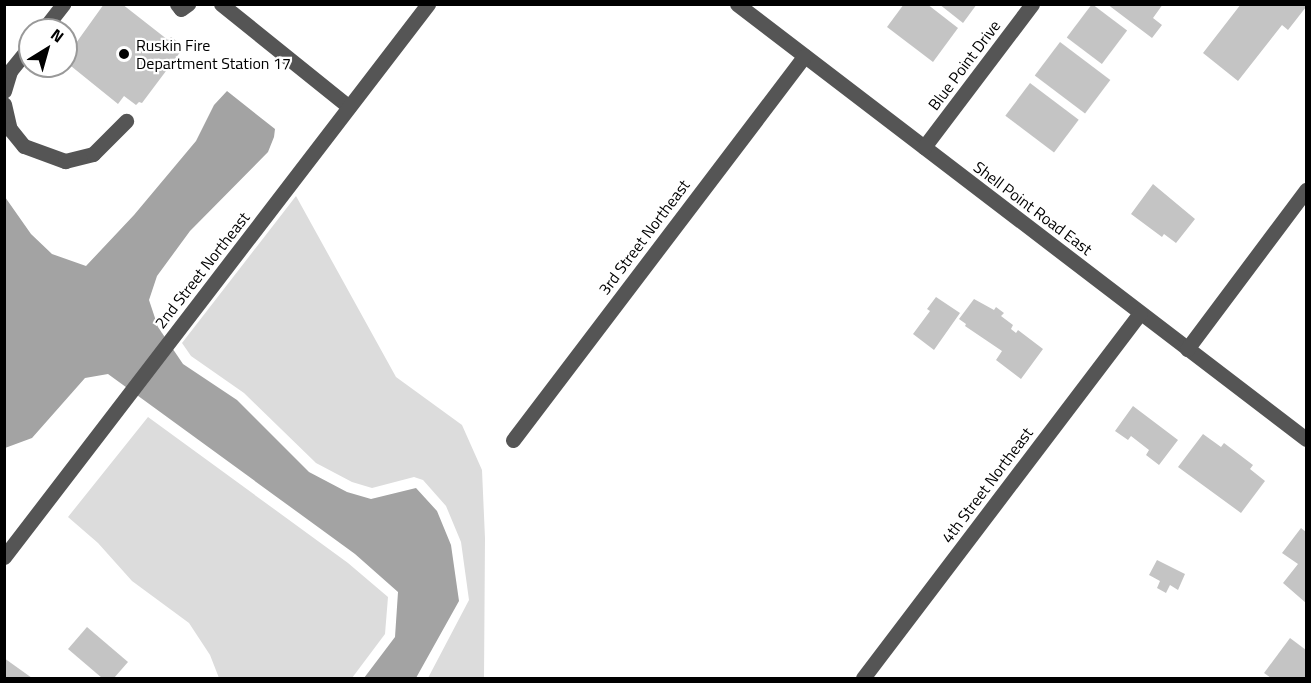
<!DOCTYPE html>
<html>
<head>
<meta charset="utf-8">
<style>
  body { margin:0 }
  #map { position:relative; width:1311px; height:683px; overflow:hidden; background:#fff; font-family:"Titillium Web",sans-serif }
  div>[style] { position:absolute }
  .green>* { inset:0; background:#dcdcdc }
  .water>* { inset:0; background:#a3a3a3 }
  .building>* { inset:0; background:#c4c4c4; transform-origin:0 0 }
  .minor>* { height:15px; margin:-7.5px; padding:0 7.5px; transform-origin:7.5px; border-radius:7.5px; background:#555 }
  .dots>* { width:16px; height:16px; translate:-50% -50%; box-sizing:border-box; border:3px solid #fff; border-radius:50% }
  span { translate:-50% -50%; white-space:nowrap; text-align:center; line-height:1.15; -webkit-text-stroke:4.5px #fff; paint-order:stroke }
  .poi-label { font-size:16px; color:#000 }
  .left { translate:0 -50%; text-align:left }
  .street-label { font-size:16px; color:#000 }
  .frame { position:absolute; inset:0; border:6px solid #000; pointer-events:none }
  .north { position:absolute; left:18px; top:18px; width:60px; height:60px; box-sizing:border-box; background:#fff; border:2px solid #999; border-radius:50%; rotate:37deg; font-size:16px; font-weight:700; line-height:24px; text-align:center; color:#000 }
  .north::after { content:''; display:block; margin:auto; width:21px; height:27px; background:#000; clip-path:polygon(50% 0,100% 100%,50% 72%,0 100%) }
</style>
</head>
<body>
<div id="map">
  <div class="green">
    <div style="clip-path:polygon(296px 196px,396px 377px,462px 425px,482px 470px,485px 538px,484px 678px,428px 678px,469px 600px,461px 542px,446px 506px,423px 480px,414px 477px,372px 488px,352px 482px,316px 463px,244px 393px,191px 356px,182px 343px)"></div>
    <div style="clip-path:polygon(148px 417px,348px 563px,388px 597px,385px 634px,352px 678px,219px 678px,210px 655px,189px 623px,132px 581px,98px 543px,68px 517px)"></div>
  </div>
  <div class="water">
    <div style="clip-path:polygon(227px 91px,275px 129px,274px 137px,268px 152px,190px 231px,157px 276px,149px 300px,158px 327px,183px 364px,237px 400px,309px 472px,347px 492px,371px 499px,416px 488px,437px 511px,451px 545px,459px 601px,416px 678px,364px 678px,395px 637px,398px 592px,355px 554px,108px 374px,85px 378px,32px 438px,5px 448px,5px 197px,31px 234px,52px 254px,86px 266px,134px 215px,196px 141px,214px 105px)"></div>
  </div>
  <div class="building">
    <div style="clip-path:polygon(104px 4px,122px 4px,168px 40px,171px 37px,182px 45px,179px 49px,181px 51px,142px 103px,139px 102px,136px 105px,124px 96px,118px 104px,66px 62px,66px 57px)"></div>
    <div style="clip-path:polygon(904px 4px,927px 4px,958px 28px,933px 62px,887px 27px)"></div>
    <div style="clip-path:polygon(939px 4px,977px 4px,963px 23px)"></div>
    <div style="left:1092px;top:4px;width:44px;height:42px;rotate:37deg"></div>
    <div style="clip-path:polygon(1107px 4px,1163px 4px,1153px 18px,1162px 25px,1152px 38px)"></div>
    <div style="clip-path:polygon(1241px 4px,1306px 4px,1306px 7px,1288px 30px,1282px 25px,1238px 81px,1203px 53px)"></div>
    <div style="left:1060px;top:42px;width:63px;height:42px;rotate:37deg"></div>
    <div style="left:1030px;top:83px;width:61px;height:41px;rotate:37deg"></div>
    <div style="clip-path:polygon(1153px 184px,1195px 219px,1176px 243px,1164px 234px,1162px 237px,1131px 214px)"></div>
    <div style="clip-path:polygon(936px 297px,960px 313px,934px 350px,913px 334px,930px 311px,927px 309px)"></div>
    <div style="clip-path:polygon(974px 299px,994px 310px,996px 307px,1004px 313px,1001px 316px,1013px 325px,1011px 329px,1016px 333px,1018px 330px,1043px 349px,1021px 379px,996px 360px,1002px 351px,965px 326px,966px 324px,959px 319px)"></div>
    <div style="clip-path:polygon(1133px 406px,1178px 440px,1159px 465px,1146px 455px,1149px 450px,1131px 436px,1128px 440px,1115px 431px)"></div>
    <div style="clip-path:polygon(1203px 434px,1221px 447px,1224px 443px,1253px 465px,1250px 469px,1265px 481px,1241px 513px,1178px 467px)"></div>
    <div style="clip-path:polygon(1301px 528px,1306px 532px,1306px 603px,1283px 583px,1298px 564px,1282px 553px)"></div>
    <div style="clip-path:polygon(1157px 560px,1185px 574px,1178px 590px,1170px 585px,1166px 593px,1157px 588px,1160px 581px,1149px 575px)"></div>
    <div style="clip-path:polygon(87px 627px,128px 662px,114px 678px,102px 678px,68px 649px)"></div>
    <div style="clip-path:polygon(1290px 638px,1306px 650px,1306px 678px,1271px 678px,1264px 673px)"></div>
    <div style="clip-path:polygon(4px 658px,32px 678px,4px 678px)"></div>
  </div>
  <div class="minor">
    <div style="left:177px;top:4px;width:6px;rotate:51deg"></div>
    <div style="left:181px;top:9px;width:9px;rotate:-36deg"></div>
    <div style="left:221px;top:4px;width:164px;rotate:38.8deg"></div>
    <div style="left:737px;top:4px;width:716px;rotate:37.4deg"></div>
    <div style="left:43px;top:30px;width:33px;rotate:-52deg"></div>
    <div style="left:4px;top:91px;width:21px;rotate:-73deg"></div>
    <div style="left:10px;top:71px;width:32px;rotate:-51deg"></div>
    <div style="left:4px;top:104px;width:26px;rotate:77deg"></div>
    <div style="left:10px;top:129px;width:22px;rotate:51deg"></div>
    <div style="left:24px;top:146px;width:44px;rotate:20.1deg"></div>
    <div style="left:65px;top:161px;width:29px;rotate:-14deg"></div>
    <div style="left:93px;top:154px;width:47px;rotate:-45deg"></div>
    <div style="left:924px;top:147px;width:179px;rotate:-52.9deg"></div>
    <div style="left:1187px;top:349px;width:199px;rotate:-53.2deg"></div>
    <div style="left:513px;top:440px;width:482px;rotate:-52.8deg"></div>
    <div style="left:4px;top:557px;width:697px;rotate:-52.52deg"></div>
    <div style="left:863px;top:678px;width:458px;rotate:-52.8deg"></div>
  </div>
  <div class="dots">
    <div style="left:124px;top:54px;background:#000"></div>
  </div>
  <div class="poi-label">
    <span class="left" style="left:136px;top:54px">Ruskin Fire<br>Department Station 17</span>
  </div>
  <div class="street-label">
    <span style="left:964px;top:65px;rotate:-53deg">Blue Point Drive</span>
    <span style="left:1033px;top:208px;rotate:37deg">Shell Point Road East</span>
    <span style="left:644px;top:237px;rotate:-53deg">3rd Street Northeast</span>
    <span style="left:202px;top:270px;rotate:-52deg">2nd Street Northeast</span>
    <span style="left:987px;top:485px;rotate:-53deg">4th Street Northeast</span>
  </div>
  <div class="frame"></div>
  <div class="north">N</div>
</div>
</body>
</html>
